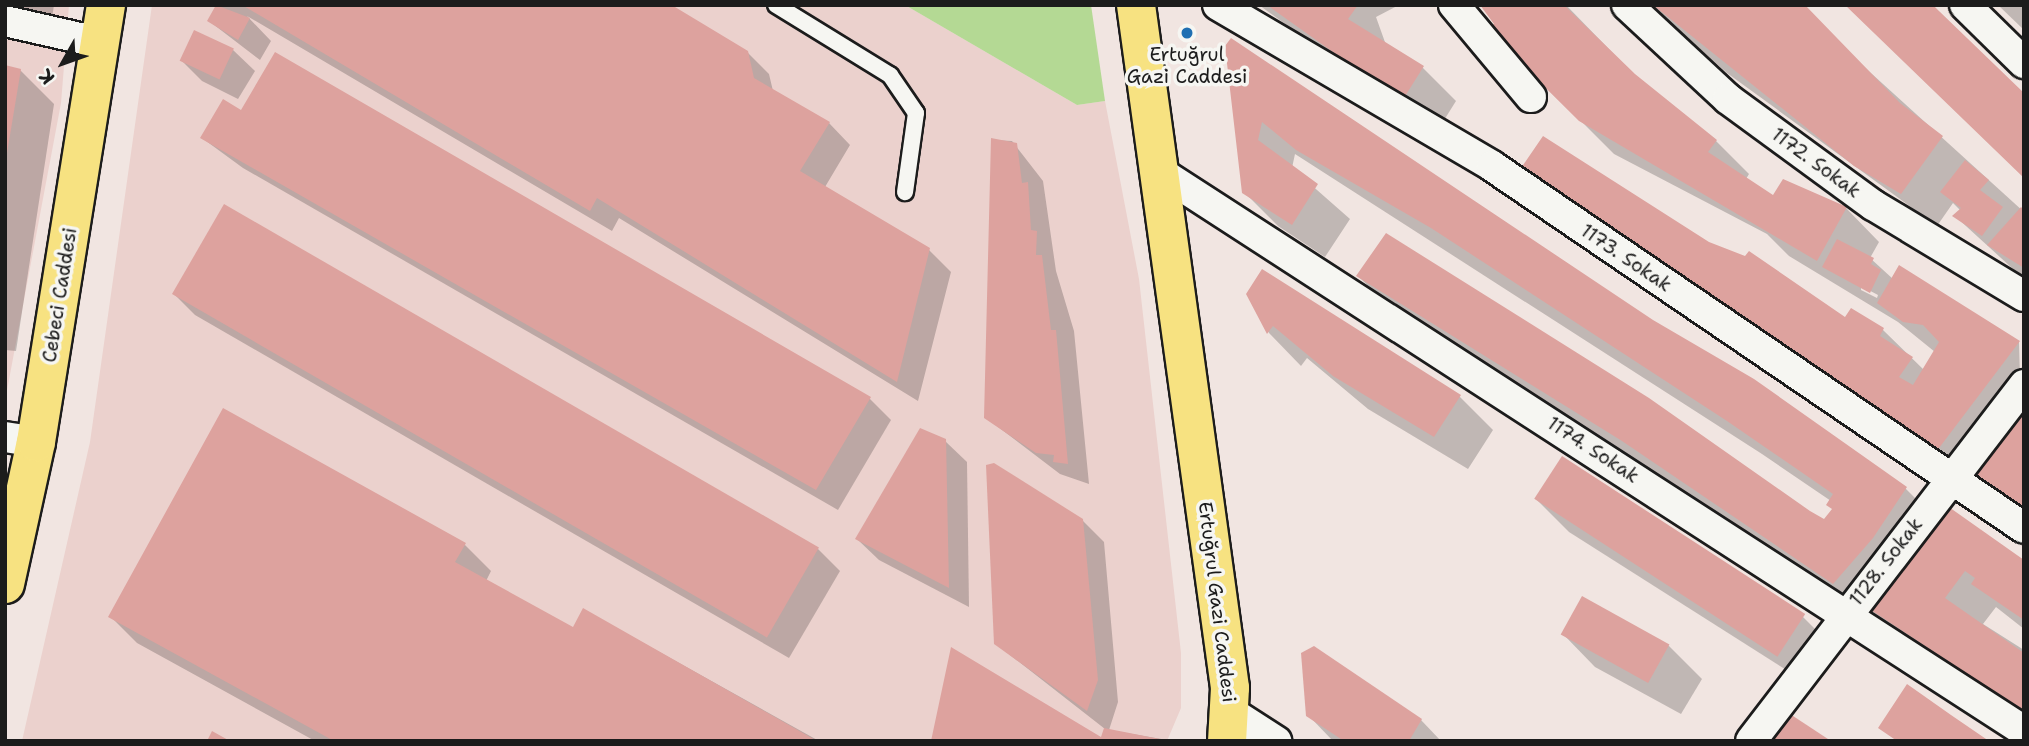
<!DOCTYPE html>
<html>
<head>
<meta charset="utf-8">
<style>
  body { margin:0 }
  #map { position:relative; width:2029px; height:746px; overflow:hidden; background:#f1e5e1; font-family:"Shantell Sans",sans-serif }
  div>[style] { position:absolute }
  .built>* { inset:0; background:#ebd1cd }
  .green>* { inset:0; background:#b4d994 }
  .shadow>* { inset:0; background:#0003 }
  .building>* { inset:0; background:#dda29e; transform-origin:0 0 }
  .roads { filter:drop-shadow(2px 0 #1c1c1c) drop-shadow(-2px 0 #1c1c1c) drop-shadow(0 2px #1c1c1c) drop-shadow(0 -2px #1c1c1c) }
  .service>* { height:16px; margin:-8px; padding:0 8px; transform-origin:8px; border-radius:8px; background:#f6f6f2 }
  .minor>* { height:30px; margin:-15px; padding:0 15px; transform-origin:15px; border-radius:15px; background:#f6f6f2 }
  .primary>* { height:38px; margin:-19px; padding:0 19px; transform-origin:19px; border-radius:19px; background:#f7e281 }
  .dots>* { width:19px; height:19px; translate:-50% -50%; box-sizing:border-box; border:4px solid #f6f6f2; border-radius:50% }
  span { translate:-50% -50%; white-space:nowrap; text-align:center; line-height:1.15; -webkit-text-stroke:7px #f6f6f2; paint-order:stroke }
  .poi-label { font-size:19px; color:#1c1c1c }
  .street-label { font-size:19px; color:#1c1c1c }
  .frame { position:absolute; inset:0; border:7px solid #1c1c1c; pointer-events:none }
  .north { position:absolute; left:28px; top:28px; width:70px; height:70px; -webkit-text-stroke:5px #f6f6f2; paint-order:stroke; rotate:230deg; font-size:19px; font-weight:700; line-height:28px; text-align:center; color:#1c1c1c }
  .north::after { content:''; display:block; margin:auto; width:24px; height:32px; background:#1c1c1c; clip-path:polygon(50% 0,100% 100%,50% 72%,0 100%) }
</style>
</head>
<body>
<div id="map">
  <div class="built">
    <div style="clip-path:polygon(5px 5px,69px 5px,61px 103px,5px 401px)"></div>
    <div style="clip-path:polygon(152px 5px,905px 5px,1077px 105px,1105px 101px,1139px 279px,1181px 653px,1181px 708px,1167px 741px,22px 741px,90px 442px)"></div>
  </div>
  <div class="green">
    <div style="clip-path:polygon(905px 5px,1091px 5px,1105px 101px,1077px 105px)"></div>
  </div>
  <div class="shadow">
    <div style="clip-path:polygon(5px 5px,54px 5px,52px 18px)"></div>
    <div style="clip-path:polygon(218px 5px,664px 5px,747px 52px,769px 74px,773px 91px,829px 123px,850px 145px,825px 187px,929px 250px,951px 272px,918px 401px,619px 218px,612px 231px,247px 16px,271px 41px,260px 60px,209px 21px)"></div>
    <div style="clip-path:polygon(1259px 5px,1399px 5px,1376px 17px,1386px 45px,1423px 68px,1456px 101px,1436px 133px)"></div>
    <div style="clip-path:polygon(evenodd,1482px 5px,1566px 5px,1638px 79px,1716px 141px,1749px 174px,1746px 179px,1771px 196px,1846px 208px,1879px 242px,1870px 258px,1893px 279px,2019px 342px,2024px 519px,1970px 484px,1708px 244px,1845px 319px,1851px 310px,1883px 330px,1924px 370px,1935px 352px,1898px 322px,1789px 256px,1767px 234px,1614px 154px,1488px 28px,1496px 24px,1482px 5px,1861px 286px,1878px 295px,1877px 298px,1861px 290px,1861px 286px)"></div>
    <div style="clip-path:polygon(1651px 5px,1796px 5px,2024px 212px,2024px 279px,1955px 216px,1961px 211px,1953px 203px,1937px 226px,1727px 73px)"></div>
    <div style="clip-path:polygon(1998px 5px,2024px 5px,2024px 30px)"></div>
    <div style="clip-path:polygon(1227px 47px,1905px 488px,1937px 520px,2024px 560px,2024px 629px,1996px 607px,1983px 624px,2024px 650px,2024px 722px,1903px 642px,1871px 610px,1867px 616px,1657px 474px,1392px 309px,1358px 276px,1825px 521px,1834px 510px,1831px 501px,1762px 454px,1295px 154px,1292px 168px,1350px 219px,1325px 257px,1278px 226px,1244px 192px)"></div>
    <div style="clip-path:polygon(233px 50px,255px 71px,238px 99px,202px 81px,181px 60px)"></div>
    <div style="clip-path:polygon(5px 67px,20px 70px,54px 104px,16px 351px,5px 350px)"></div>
    <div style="clip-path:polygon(240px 111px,870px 399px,891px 420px,838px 510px,243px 168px,202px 138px)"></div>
    <div style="clip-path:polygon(992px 140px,1012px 141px,1043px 181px,1056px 271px,1074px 331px,1089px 484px,1060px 474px,985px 417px)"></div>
    <div style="clip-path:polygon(173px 293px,818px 549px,840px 571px,789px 658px,195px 315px)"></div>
    <div style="clip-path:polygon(1248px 294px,1460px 397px,1493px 430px,1468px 469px,1368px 409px,1307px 358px,1301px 366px,1269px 333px)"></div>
    <div style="clip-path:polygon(945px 441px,967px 462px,969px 607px,879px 560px,857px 539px)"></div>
    <div style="clip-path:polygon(1535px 498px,1803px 617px,1836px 650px,1813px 687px,1569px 532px)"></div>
    <div style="clip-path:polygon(1082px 520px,1104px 542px,1118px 702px,1109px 730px,1173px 741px,935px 741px,1102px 740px,1105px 729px,996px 644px)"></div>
    <div style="clip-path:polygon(465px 545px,491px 571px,486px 581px,573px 629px,584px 610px,819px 741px,315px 741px,137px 643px,110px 616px)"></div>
    <div style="clip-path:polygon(1562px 633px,1669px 646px,1702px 679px,1681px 714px,1595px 667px)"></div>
    <div style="clip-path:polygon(1308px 715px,1421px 720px,1441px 741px,1333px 741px)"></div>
  </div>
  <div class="building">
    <div style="clip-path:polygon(216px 5px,250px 18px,238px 40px,207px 21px)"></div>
    <div style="clip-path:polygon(242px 5px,675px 7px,748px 51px,754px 78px,830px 122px,800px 171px,930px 248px,897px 382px,597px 198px,590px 211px)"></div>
    <div style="clip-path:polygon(1267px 5px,1358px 5px,1348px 19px,1424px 66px,1402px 101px)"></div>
    <div style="clip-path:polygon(1480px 5px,1564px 5px,1635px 74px,1717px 140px,1708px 152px,1773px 195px,1783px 179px,1847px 207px,1817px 261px,1579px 121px,1485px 28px,1494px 24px)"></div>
    <div style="clip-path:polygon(1653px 5px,1805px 5px,1900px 103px,1943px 136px,1901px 194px,1854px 166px)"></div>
    <div style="clip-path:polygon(1845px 5px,1933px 5px,1939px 11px,2024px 93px,2024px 178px)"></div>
    <div style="left:194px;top:30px;width:44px;height:34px;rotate:25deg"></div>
    <div style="clip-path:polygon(1231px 38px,1653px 320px,1754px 379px,1907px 487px,1873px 538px,1833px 584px,1622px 441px,1356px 276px,1386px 233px,1649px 398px,1810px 511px,1824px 519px,1832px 509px,1826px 505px,1833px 494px,1727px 421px,1431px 228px,1296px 150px,1262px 122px,1258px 140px,1318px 184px,1292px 225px,1242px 193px,1225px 46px)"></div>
    <div style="clip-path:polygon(275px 52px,871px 397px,816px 490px,200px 138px,223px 99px,241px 110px)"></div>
    <div style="clip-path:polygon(5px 65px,21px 69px,7px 153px,5px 153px)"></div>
    <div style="clip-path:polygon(1543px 136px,1709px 242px,1745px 256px,1749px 251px,1845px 317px,1851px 308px,1884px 328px,1880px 336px,1913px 357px,1899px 377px,1913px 385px,1939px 342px,1923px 325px,1903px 322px,1877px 303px,1899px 265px,2020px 341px,1936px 452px,1517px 174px)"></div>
    <div style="clip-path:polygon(991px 138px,1017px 143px,1022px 183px,1028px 182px,1031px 230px,1037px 231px,1036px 255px,1042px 255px,1051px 330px,1056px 330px,1068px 464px,1053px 462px,1054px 455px,1036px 453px,984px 418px)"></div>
    <div style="clip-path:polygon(1965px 160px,1989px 180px,1980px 190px,2003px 207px,1982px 236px,1952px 216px,1961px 208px,1940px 192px)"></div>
    <div style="left:224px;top:204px;width:687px;height:104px;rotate:30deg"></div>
    <div style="clip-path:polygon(2021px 207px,2024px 210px,2024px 268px,1987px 245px)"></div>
    <div style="clip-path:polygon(1837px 239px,1874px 258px,1871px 264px,1881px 270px,1870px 293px,1822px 267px)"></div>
    <div style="clip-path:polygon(1262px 269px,1461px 395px,1434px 437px,1333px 376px,1273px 326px,1267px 334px,1246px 294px)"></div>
    <div style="clip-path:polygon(223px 408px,466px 543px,455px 562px,573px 627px,583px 608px,817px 741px,334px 741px,108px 617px)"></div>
    <div style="clip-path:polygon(2024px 411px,2024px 508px,1972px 475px)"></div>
    <div style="clip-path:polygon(920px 428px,946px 439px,949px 588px,855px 539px)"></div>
    <div style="left:1562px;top:456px;width:290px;height:51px;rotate:33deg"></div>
    <div style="clip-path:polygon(994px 463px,1083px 519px,1098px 680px,1087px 711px,994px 644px,986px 465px)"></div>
    <div style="clip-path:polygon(1946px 505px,2024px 560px,2024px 620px,1971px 584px,1975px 578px,1965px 571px,1945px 598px,2024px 653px,2024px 712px,1868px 608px)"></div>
    <div style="left:1582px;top:596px;width:100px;height:44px;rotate:29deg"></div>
    <div style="clip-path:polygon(1314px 646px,1422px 719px,1409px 741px,1344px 741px,1306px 716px,1301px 653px)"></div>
    <div style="clip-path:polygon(951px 647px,1101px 737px,1104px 728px,1170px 741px,931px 741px)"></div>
    <div style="clip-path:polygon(1907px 684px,1951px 715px,1989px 741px,1897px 741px,1878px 728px)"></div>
    <div style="clip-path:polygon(1787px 712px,1831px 741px,1765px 741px)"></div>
    <div style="clip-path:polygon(212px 731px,230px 741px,207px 741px)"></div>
  </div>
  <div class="roads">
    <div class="service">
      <div style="left:776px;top:5px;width:134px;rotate:31.6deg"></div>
      <div style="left:890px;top:75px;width:46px;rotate:55.6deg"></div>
      <div style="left:916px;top:113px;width:80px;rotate:97.9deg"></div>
    </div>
    <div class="minor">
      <div style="left:1218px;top:5px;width:318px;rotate:30.4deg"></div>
      <div style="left:1492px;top:166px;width:643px;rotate:34.23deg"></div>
      <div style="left:1454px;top:5px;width:120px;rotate:50.1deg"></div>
      <div style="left:1627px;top:5px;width:138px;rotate:42.9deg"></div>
      <div style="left:1728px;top:99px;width:180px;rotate:36.2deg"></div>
      <div style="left:1873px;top:205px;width:176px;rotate:31.1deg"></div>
      <div style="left:1965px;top:5px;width:83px;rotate:44.5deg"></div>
      <div style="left:5px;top:21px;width:99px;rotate:12.8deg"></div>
      <div style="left:1160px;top:172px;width:1029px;rotate:32.9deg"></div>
      <div style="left:5px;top:437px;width:31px;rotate:9deg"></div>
      <div style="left:1231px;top:712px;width:54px;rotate:32.8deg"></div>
      <div style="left:1751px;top:741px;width:449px;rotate:-52.5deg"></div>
    </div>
    <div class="primary">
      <div style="left:1136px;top:5px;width:689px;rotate:82.16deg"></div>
      <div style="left:1230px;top:688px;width:53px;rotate:93.2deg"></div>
      <div style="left:5px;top:584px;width:145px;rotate:-77.7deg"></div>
      <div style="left:36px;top:442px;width:443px;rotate:-80.9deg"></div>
    </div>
  </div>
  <div class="dots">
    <div style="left:1187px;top:33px;background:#1f6fb2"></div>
  </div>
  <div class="poi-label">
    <span style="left:1187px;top:66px">Ertuğrul<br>Gazi Caddesi</span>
  </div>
  <div class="street-label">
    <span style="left:1816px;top:163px;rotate:36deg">1172. Sokak</span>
    <span style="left:1626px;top:258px;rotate:34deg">1173. Sokak</span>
    <span style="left:60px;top:295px;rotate:-81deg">Cebeci Caddesi</span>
    <span style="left:1593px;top:450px;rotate:33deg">1174. Sokak</span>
    <span style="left:1886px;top:562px;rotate:-52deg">1128. Sokak</span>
    <span style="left:1217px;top:602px;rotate:83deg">Ertuğrul Gazi Caddesi</span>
  </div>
  <div class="frame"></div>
  <div class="north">K</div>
</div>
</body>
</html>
